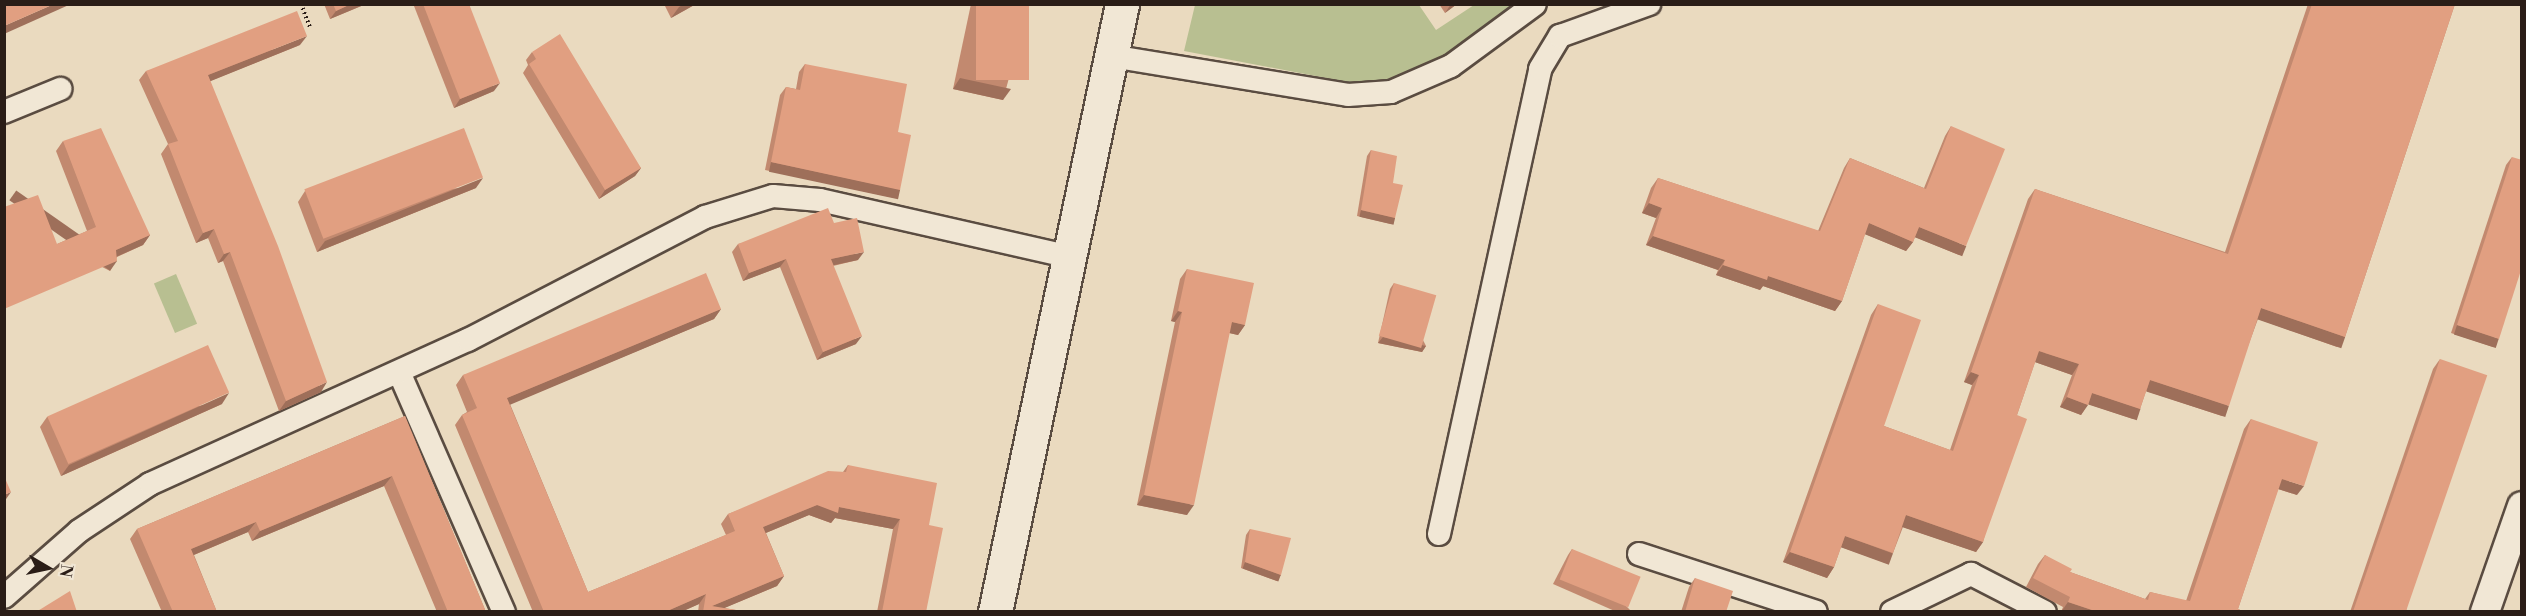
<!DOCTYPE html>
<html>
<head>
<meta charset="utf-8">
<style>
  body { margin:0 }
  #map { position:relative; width:2526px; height:616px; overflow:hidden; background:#eadabf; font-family:"Libre Bodoni",serif }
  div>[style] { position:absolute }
  .green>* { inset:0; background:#b8bf91; transform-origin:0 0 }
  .path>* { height:4px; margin-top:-2px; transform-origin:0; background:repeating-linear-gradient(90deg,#2a1d17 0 1.5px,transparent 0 4.5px) }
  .roads { filter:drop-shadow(2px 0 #5a4c41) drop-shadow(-2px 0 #5a4c41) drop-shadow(0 2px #5a4c41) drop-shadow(0 -2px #5a4c41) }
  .minor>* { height:22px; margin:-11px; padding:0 11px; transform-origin:11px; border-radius:11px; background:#f1e7d5 }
  .tertiary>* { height:28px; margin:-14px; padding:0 14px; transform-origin:14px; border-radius:14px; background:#f1e7d5 }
  .secondary>* { height:33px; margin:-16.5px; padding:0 16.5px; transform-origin:16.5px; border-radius:16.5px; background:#f1e7d5 }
  .wall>* { inset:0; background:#c2896f }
  .shaded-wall>* { inset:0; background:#9e6f5a; transform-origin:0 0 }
  .building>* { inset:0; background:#e19f81; transform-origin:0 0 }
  span { translate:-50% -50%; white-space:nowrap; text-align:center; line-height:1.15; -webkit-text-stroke:5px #f1e7d5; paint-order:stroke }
  .frame { position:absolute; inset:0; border:6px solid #2a1d17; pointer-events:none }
  .north { position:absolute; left:18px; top:538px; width:60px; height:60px; -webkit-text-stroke:4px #f1e7d5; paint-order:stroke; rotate:99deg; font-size:16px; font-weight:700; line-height:24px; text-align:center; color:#2a1d17 }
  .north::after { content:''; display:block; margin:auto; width:21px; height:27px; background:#2a1d17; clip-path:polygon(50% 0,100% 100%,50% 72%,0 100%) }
</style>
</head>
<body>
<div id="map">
  <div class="green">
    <div style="clip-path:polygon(1195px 5px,1419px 5px,1436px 30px,1474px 5px,1518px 5px,1431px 67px,1381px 81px,1347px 82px,1184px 51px)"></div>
    <div style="left:176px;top:274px;width:54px;height:24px;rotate:67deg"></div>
  </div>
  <div class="path">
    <div style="left:301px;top:4px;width:25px;rotate:69deg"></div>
  </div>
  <div class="roads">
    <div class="minor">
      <div style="left:1111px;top:56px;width:240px;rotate:9.3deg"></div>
      <div style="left:1348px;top:95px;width:43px;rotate:-4deg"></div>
      <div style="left:1391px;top:92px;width:65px;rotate:-23.4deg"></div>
      <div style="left:1451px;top:66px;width:104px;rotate:-36.4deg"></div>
      <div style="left:4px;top:112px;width:61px;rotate:-22.3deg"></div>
      <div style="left:399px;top:372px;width:262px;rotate:66.4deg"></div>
      <div style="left:1439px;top:534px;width:476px;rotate:-77.7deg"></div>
      <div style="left:1540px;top:69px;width:39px;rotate:-59deg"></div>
      <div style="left:1560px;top:36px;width:95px;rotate:-19.8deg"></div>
      <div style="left:1639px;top:554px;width:186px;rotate:18.1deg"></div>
      <div style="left:4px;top:597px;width:100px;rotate:-41.3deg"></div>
      <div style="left:79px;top:531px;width:85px;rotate:-33.5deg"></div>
      <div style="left:150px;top:484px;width:349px;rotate:-24.4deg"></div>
      <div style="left:468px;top:340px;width:267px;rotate:-27.4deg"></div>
      <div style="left:705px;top:217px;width:71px;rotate:-17.2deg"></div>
      <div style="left:773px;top:196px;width:47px;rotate:4.9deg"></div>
      <div style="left:820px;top:200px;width:256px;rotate:12.8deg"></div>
      <div style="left:1892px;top:612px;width:88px;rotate:-25.7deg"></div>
      <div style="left:1971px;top:574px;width:83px;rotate:27.2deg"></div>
    </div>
    <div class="tertiary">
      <div style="left:2485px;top:612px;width:112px;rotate:-70.8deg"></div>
    </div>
    <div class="secondary">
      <div style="left:995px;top:612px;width:621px;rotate:-78.2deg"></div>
    </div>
  </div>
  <div class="wall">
    <div style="clip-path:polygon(324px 4px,366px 4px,330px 19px)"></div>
    <div style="clip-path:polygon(415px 4px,469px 4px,494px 91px,454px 108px,414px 6px)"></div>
    <div style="clip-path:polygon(664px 4px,696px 4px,671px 18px)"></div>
    <div style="clip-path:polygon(971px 4px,1029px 4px,1003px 100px,953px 89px)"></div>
    <div style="clip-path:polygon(1439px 4px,1457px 4px,1445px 13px)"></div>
    <div style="clip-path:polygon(2308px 4px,2455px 4px,2345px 337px,2337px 347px,2258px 319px,2222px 416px,2146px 391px,2140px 409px,2133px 419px,2088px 404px,2081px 415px,2060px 407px,2072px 375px,2035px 362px,2017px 415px,1983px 542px,1976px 552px,1903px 527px,1893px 553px,1886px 563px,1841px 547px,1834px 567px,1827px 578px,1783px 562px,1871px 315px,1878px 304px,1884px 426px,1950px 450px,1972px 385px,1964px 382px,2028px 199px,2035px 189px,2225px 252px)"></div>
    <div style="clip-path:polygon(300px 45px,210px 81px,321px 392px,279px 411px,223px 261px,218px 263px,208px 238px,196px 243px,161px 154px,168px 144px,139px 80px,146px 71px)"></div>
    <div style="clip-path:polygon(532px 52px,641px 168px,635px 176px,599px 199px,523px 73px,528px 65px,526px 60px)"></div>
    <div style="clip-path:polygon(805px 64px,898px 132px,900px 190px,895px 198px,765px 170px,780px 95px,786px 87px,796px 89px,799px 72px)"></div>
    <div style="clip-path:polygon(1951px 126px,1959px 255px,1915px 237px,1913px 242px,1906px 251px,1865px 234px,1842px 301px,1835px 311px,1763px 286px,1760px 290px,1716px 275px,1718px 270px,1646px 245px,1656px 218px,1642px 213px,1651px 188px,1658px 178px,1818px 231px,1844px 168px,1850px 158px,1924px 188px,1945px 136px)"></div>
    <div style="clip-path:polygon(63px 141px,150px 235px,143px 245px,117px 257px,110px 271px,57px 244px,87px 231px,56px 151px)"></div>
    <div style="clip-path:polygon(1371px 150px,1393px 183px,1395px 218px,1391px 224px,1357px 216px,1367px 156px)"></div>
    <div style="clip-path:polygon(2512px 157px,2493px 347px,2451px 333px,2506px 165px)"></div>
    <div style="clip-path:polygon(476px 188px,317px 252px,298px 202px,305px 191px)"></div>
    <div style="clip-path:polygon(834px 223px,858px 260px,833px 266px,856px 344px,817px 360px,780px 267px,743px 281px,732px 252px,738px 244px)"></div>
    <div style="clip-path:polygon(1187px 269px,1245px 325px,1238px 335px,1229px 333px,1187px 515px,1137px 505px,1175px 322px,1171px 321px,1180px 279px)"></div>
    <div style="clip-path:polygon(1394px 283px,1426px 346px,1422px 352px,1378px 343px,1390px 289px)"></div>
    <div style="clip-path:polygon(721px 309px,714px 319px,510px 404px,588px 592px,726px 535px,721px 524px,728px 514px,843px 472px,848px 465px,929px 525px,926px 612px,877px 612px,893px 529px,835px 518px,831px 523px,809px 515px,766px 533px,784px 576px,777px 586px,724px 608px,748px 612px,698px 612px,699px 604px,681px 612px,533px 612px,455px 425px,462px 415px,467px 412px,456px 385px,463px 375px)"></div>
    <div style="clip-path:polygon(2440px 359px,2406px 612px,2350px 612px,2433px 369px)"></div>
    <div style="clip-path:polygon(222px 404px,61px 476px,40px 427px,47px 417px)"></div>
    <div style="clip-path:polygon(405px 416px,486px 612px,437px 612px,384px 486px,252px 541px,248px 532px,194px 555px,217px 612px,162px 612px,130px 539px,137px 529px)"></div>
    <div style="clip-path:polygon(2251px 419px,2297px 495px,2278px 489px,2238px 609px,2245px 612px,2061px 612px,2063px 607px,2026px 587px,2038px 564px,2045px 555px,2070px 572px,2145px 599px,2150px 592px,2186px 601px,2244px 429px)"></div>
    <div style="clip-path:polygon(1250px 529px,1281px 575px,1277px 581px,1241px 568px,1246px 535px)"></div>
    <div style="clip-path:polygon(1572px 549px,1630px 610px,1629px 612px,1617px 612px,1553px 584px,1568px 555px)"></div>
    <div style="clip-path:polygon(1695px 578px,1726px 612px,1681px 612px,1689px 587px)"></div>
  </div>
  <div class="shaded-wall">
    <div style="clip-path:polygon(54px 4px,71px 4px,4px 34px,4px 26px)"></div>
    <div style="clip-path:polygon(351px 4px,366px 4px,330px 19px,336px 11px)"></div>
    <div style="clip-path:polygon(684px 4px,696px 4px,671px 18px,679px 7px)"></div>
    <div style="clip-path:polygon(1451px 4px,1457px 4px,1445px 13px)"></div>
    <div style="clip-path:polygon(307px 36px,300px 45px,201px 85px,208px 75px)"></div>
    <div style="clip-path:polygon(960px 78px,1011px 89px,1003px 100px,953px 89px)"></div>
    <div style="clip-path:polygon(500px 83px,494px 91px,454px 108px,460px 99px)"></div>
    <div style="left:771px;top:162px;width:132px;height:10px;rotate:12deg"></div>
    <div style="clip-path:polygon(641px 168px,635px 176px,599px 199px,605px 190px)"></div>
    <div style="clip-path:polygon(483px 178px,476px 188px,317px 252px,325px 241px)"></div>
    <div style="clip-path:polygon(1649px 203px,1662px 208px,1656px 218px,1642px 213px)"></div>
    <div style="left:1361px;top:210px;width:35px;height:7px;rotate:13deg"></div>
    <div style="clip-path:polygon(1869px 223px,1913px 242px,1906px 251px,1862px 233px)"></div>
    <div style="left:1919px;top:227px;width:51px;height:11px;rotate:22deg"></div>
    <div style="clip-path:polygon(214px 229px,208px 238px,196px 243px,203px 233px)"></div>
    <div style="clip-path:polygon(150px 235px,143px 245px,109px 260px,116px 250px)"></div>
    <div style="clip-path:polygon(1653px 236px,1725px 260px,1718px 270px,1646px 245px)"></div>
    <div style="clip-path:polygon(230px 252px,223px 261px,218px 263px,224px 254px)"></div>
    <div style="clip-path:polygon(864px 252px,858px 260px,825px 267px,831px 259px)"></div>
    <div style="clip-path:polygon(786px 259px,780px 267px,743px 281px,749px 273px)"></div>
    <div style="left:117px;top:261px;width:12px;height:123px;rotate:125deg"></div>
    <div style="clip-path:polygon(1723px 265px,1768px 276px,1842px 301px,1835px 311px,1763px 286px,1760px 290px,1716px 275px)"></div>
    <div style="left:2261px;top:308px;width:89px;height:12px;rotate:19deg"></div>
    <div style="clip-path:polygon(721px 309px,714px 319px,500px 409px,507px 398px)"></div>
    <div style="clip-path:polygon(1178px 311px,1182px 312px,1175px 322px,1171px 321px)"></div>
    <div style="clip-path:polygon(1232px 322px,1245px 325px,1238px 335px,1225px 332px)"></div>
    <div style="left:2457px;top:325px;width:44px;height:10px;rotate:18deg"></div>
    <div style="clip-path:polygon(862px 336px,856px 344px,817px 360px,823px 352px)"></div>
    <div style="clip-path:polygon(1383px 337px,1426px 346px,1422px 352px,1378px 343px)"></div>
    <div style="clip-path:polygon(2039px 351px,2079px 364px,2072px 375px,2032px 361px)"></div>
    <div style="clip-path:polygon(1971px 372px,1979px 375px,1972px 385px,1964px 382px)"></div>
    <div style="left:2150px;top:380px;width:83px;height:12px;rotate:18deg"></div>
    <div style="clip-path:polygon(327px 382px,321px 392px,279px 411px,286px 401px)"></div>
    <div style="clip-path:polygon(229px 393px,222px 404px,61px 476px,69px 465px)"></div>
    <div style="left:2092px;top:393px;width:51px;height:12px;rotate:18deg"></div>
    <div style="clip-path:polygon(2067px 397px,2088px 405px,2081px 415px,2060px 407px)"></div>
    <div style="clip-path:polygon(392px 476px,384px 486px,252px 541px,260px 531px)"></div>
    <div style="clip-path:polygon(2282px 479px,2304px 486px,2297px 495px,2275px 488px)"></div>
    <div style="clip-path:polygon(11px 492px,4px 502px,4px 495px)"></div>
    <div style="clip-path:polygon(1144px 495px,1194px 505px,1187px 515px,1137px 505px)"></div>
    <div style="clip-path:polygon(817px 505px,839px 507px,900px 519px,893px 529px,835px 518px,831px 523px,809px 515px,756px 537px,763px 527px)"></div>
    <div style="clip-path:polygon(1906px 515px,1983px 542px,1976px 552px,1899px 526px)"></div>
    <div style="clip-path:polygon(256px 522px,248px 532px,184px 559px,191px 549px)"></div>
    <div style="left:1845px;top:536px;width:51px;height:12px;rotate:20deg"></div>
    <div style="clip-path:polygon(1790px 552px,1834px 567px,1827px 578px,1783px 562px)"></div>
    <div style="left:1245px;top:562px;width:38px;height:7px;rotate:20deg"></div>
    <div style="clip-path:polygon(784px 576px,777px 586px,715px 612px,712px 606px)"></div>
    <div style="clip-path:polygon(706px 594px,699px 604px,681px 612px,665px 612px)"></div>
    <div style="clip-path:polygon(2068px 602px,2098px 612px,2061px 612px)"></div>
  </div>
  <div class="building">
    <div style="clip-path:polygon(4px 4px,54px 4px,4px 26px)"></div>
    <div style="clip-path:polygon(333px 4px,351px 4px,336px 11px)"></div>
    <div style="clip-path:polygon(423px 4px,469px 4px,500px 83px,460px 99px)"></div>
    <div style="left:976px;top:4px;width:53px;height:76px"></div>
    <div style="clip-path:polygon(2312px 4px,2455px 4px,2345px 337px,2261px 308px,2229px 406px,2150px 380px,2140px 409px,2092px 393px,2088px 405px,2067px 397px,2079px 364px,2039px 351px,2017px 415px,2027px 419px,1983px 542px,1906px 515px,1893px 553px,1845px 536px,1834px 567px,1790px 552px,1878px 304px,1921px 320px,1884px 426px,1953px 451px,1979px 375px,1971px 372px,2035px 189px,2228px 254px)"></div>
    <div style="clip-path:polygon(297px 11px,307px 36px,208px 75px,278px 246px,327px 382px,286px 401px,230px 252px,224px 254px,214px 229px,203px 233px,168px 144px,178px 141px,146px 71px)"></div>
    <div style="clip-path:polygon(560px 34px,641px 168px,605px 190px,529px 64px,536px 59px,532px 52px)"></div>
    <div style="clip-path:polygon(805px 64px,907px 84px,898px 132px,911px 135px,900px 190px,771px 162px,786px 87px,800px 90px)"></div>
    <div style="clip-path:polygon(1951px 126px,2005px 149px,1966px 246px,1919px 227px,1913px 242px,1869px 223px,1842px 301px,1768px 276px,1767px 280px,1723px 265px,1725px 260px,1653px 236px,1662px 208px,1649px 203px,1658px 178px,1820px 231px,1850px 158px,1926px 189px)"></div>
    <div style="clip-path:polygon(101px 128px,150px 235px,116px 250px,117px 261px,4px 309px,4px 207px,38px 195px,57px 244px,96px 227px,63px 141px)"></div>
    <div style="left:464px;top:128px;width:53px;height:171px;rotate:69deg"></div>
    <div style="clip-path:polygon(1371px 150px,1397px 156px,1393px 183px,1403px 185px,1395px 218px,1361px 210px)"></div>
    <div style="clip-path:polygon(2512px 157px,2522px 160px,2522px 267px,2499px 339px,2457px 325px)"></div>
    <div style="clip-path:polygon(828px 208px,834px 223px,857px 218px,864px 252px,831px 259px,862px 336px,823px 352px,786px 259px,749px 273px,738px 244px)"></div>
    <div style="clip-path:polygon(1187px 269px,1254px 283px,1245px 325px,1232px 322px,1194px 505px,1144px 495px,1182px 312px,1178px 311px)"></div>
    <div style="clip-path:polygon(706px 273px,721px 309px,507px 398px,588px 592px,735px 531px,728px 514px,828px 471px,846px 472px,848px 465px,937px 483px,929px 525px,943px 528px,926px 612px,882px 612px,900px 519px,839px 507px,838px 513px,817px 505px,763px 527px,784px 576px,712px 606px,748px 612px,703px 612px,706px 594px,665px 612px,544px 612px,462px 415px,477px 408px,463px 375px)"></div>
    <div style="left:1394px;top:283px;width:44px;height:55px;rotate:16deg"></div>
    <div style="left:208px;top:345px;width:52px;height:176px;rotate:66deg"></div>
    <div style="left:2440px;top:359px;width:50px;height:267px;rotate:19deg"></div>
    <div style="clip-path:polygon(405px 416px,486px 612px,448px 612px,392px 476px,260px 531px,256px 522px,191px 549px,217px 612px,173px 612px,137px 529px)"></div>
    <div style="clip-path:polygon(2251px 419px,2318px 442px,2304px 486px,2282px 479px,2238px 609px,2245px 612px,2098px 612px,2068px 602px,2070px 597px,2033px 578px,2045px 555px,2072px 569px,2070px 572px,2148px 600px,2150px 592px,2190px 601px)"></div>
    <div style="clip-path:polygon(4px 476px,11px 492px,4px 495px)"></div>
    <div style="clip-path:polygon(1250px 529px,1291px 538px,1281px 575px,1245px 562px)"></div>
    <div style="left:1572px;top:549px;width:74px;height:33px;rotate:22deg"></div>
    <div style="clip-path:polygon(1695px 578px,1733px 591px,1726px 612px,1685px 612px)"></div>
    <div style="clip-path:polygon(70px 591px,77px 612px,36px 612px)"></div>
  </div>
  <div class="frame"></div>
  <div class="north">N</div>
</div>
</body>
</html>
